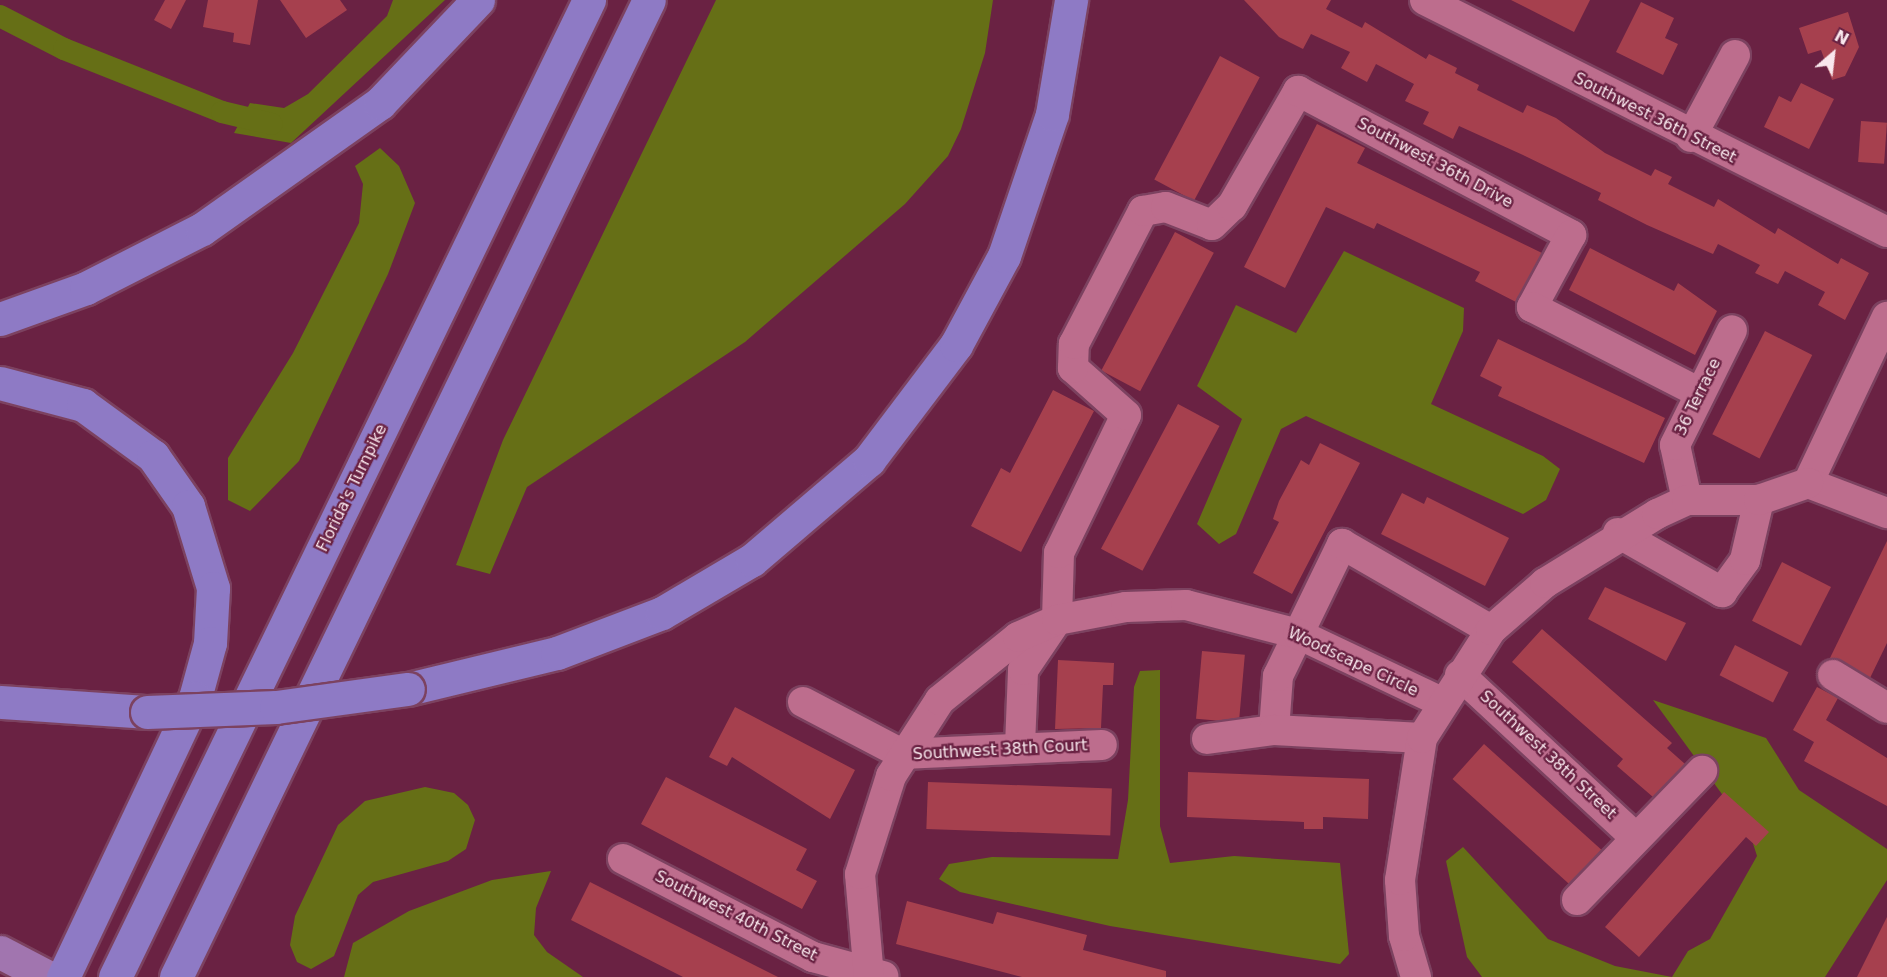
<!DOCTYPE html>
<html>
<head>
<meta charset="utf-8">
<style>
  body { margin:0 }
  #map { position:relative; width:1887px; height:977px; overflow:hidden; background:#6a2243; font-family:"DejaVu Sans",sans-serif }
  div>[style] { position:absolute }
  .water>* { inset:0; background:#666f16 }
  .canal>* { height:22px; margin:-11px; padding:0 11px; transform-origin:11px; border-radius:11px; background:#666f16 }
  .building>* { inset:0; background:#a6404e; transform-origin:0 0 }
  .roads { filter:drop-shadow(2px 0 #7c4260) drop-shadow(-2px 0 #7c4260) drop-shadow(0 2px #7c4260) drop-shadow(0 -2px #7c4260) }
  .minor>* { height:30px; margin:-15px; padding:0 15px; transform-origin:15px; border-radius:15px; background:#bd6d8d }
  .major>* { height:33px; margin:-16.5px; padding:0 16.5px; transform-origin:16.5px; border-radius:16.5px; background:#a175af }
  .highway>* { height:33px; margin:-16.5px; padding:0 16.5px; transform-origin:16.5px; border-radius:16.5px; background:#8e7ac5 }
  .bridges { filter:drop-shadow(2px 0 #7c4260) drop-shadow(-2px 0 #7c4260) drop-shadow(0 2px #7c4260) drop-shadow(0 -2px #7c4260) }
  .highway-bridge>* { height:33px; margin:-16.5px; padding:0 16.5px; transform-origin:16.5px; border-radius:16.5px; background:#8e7ac5 }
  span { translate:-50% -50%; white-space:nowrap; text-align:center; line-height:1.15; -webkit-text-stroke:4.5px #6a2243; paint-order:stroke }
  .street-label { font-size:16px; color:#f9e7ed }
  .north { position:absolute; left:1803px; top:24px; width:60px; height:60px; -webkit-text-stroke:4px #6a2243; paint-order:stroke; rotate:28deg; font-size:16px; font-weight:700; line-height:24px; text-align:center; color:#f9e7ed }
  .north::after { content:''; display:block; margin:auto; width:21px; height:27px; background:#f9e7ed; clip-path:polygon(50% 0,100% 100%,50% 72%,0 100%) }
</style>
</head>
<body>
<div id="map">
  <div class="water">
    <div style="clip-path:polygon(393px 0,445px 0,291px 143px,234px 133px,250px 103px,284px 108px,308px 94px,387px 16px)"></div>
    <div style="clip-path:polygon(716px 0,993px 0,985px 53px,961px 129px,948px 156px,905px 204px,745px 342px,527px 487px,490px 574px,456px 565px,503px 440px)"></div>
    <div style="clip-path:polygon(380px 148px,399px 166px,415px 203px,388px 274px,299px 461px,250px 511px,228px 500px,228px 458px,293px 353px,359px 223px,363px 184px,355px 166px)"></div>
    <div style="clip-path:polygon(1344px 251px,1464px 308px,1463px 331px,1431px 404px,1543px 456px,1560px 469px,1546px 500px,1523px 514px,1306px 416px,1281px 429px,1236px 534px,1219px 544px,1197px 524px,1242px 419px,1197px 386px,1236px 305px,1296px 333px)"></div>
    <div style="clip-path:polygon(1160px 670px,1160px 826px,1170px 863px,1234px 856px,1340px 863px,1349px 954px,1340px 964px,1110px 926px,960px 892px,939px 879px,949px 864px,992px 857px,1118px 859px,1128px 800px,1134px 687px,1140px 671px)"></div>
    <div style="clip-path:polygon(1653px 700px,1766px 738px,1799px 790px,1887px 849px,1887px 880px,1825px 977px,1482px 977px,1467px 957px,1446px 861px,1463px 847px,1548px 939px,1615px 966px,1672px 977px,1688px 951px,1710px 939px,1757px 856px,1749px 831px)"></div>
    <div style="clip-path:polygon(425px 787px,454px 793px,468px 805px,475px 820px,466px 849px,448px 861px,373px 882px,358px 895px,334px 956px,311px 969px,297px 962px,290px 945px,295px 916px,338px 825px,365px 801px)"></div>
    <div style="clip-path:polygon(551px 871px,536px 908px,534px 935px,547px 952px,583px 977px,344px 977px,353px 943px,409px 911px,492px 880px)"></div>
  </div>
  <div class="canal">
    <div style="left:0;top:16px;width:72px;rotate:27.3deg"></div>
    <div style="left:64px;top:49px;width:170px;rotate:21.7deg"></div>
    <div style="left:222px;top:112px;width:51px;rotate:13.5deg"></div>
  </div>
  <div class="building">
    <div style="clip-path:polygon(165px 0,186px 0,171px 29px,154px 20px)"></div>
    <div style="clip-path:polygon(208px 0,258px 0,250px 45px,233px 42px,234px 33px,203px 27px)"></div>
    <div style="clip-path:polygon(280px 0,340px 0,347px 10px,306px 38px)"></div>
    <div style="clip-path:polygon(1244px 0,1331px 0,1326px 9px,1362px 28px,1365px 22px,1426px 59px,1429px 54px,1457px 68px,1455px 73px,1479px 85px,1477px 90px,1523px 113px,1527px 105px,1556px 118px,1605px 153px,1651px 176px,1655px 169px,1672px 177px,1668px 184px,1714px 207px,1718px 199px,1775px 234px,1778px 228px,1838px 264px,1841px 258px,1869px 273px,1845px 320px,1818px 305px,1825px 292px,1785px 271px,1778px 284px,1755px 273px,1760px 265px,1718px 244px,1713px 254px,1647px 225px,1598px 200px,1601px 193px,1523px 155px,1459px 126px,1453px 139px,1423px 124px,1429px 112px,1405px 101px,1414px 84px,1376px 64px,1367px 82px,1341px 68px,1350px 52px,1311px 34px,1303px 49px,1279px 37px)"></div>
    <div style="clip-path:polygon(1511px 0,1590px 0,1574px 32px)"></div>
    <div style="clip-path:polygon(1641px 2px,1674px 18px,1665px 38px,1678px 44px,1663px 75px,1616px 52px)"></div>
    <div style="clip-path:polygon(1848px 12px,1859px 47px,1845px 76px,1832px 80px,1821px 50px,1808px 54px,1799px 28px)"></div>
    <div style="left:1220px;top:56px;width:45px;height:140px;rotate:28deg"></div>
    <div style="clip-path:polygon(1801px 83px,1834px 99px,1809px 149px,1764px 127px,1779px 96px,1791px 102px)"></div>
    <div style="left:1861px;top:121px;width:26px;height:41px;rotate:4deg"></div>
    <div style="clip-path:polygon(1317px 124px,1365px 148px,1357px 163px,1542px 253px,1516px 302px,1475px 281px,1480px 272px,1377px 223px,1374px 229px,1326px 207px,1285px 288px,1244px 267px)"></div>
    <div style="left:1175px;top:232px;width:44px;height:157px;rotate:28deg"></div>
    <div style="clip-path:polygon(1590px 248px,1674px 291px,1678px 283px,1717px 311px,1695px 355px,1569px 290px)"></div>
    <div style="left:1765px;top:331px;width:53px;height:116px;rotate:27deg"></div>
    <div style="clip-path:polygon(1498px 339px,1665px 418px,1644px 463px,1498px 396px,1502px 387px,1480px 376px)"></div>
    <div style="clip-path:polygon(1053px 390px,1094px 411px,1021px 552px,971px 526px,1001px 468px,1010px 473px)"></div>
    <div style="left:1178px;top:404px;width:47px;height:164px;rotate:28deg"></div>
    <div style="clip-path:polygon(1320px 443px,1360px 463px,1292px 594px,1253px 573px,1279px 522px,1273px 519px,1279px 501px,1301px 460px,1309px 465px)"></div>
    <div style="clip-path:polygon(1402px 493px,1424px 504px,1427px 497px,1509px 538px,1485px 586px,1381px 534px)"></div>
    <div style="clip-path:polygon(1887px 541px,1887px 643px,1870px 678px,1830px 658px)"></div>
    <div style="left:1782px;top:562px;width:55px;height:66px;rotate:27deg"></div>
    <div style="clip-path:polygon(1605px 587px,1686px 623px,1666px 661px,1588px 619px)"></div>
    <div style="clip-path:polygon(1542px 629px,1672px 743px,1667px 748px,1685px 764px,1653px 797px,1617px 766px,1623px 759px,1512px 662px)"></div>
    <div style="left:1735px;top:645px;width:60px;height:34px;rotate:27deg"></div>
    <div style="left:1202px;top:651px;width:43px;height:68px;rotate:5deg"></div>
    <div style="clip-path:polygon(1058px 660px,1114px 663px,1113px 685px,1103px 685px,1101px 728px,1055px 729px)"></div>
    <div style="clip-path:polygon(1817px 687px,1838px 698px,1826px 720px,1887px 758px,1887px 806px,1804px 761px,1814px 742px,1793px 730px)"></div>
    <div style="clip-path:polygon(735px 707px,855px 770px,830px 819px,732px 757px,727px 766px,709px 757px)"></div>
    <div style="left:1484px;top:744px;width:158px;height:47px;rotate:42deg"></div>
    <div style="clip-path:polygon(1188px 772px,1369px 779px,1368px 819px,1323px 817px,1323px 829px,1304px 829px,1304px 822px,1187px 817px)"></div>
    <div style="clip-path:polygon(666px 777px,807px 849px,796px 870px,817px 881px,802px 909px,641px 824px)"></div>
    <div style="left:928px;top:782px;width:184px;height:47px;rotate:2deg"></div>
    <div style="clip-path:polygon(1724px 792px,1769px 832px,1756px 846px,1746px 837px,1639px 957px,1605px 927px)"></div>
    <div style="clip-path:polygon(590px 882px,778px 977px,683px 977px,571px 920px)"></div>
    <div style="clip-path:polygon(907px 901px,993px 924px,997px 912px,1087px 935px,1083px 950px,1166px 971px,1166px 977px,1022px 977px,896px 944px)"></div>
    <div style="clip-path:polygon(1887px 917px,1887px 977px,1857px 977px)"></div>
  </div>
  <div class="roads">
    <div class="minor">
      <div style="left:1425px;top:0;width:517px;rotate:26.66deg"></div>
      <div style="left:1691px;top:137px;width:93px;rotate:-61.8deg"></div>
      <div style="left:1808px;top:483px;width:184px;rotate:-64.6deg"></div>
      <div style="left:1808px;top:483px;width:85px;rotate:20.8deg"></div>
      <div style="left:1687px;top:500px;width:56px;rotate:-102.3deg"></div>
      <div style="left:1675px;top:445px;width:128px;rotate:-63.6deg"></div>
      <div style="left:1618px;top:533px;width:120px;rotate:29.6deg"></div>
      <div style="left:1722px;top:592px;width:39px;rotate:-54deg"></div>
      <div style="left:1745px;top:560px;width:62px;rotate:-76.9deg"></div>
      <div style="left:1460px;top:675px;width:238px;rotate:42.8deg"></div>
      <div style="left:1833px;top:675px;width:63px;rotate:31.4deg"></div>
      <div style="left:803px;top:702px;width:112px;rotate:27.7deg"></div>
      <div style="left:902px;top:754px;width:200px;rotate:-2.6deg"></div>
      <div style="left:1274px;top:730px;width:54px;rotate:-85.8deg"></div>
      <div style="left:1278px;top:676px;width:147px;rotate:-64.1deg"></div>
      <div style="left:1342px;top:544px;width:172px;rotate:30deg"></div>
      <div style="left:1207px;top:739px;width:68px;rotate:-7.7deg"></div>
      <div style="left:1274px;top:730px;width:148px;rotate:3.1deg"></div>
      <div style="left:1020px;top:746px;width:76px;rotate:-87.7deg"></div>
      <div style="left:1023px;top:670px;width:60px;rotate:-55.8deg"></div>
      <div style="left:1057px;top:620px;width:67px;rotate:-88.3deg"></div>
      <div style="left:1059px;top:553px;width:153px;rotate:-64.1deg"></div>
      <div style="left:1126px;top:415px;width:71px;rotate:-138.4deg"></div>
      <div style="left:1073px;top:368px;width:24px;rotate:-88deg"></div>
      <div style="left:1074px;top:344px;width:150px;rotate:-62.6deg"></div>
      <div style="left:1143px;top:211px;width:23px;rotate:-10deg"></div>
      <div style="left:1166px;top:207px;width:49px;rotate:21.4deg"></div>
      <div style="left:1212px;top:225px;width:28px;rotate:-44deg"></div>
      <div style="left:1232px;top:206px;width:133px;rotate:-60.1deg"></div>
      <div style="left:1298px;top:91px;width:309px;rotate:27.8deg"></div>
      <div style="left:1571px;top:235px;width:82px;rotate:118.4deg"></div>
      <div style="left:1532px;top:307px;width:189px;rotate:27.1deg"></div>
      <div style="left:623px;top:859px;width:214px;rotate:27.3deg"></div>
      <div style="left:813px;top:957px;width:73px;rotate:15.2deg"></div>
      <div style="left:1577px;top:900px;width:180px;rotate:-45.9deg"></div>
      <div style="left:869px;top:977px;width:103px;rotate:-95deg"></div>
      <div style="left:860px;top:874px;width:103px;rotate:-72.4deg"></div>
      <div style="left:891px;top:776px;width:90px;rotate:-57.2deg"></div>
      <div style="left:940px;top:700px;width:100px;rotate:-38.9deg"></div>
      <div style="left:1018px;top:637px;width:43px;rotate:-23.6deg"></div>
      <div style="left:1057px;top:620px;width:70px;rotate:-10.7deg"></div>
      <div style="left:1126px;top:607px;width:60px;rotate:-1.9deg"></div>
      <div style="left:1186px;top:605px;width:116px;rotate:14.5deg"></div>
      <div style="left:1298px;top:634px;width:161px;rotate:25.4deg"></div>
      <div style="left:1416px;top:977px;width:43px;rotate:-106.3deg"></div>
      <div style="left:1404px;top:936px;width:56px;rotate:-94.1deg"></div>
      <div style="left:1400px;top:880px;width:144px;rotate:-81.2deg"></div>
      <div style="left:1422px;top:738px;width:128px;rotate:-57.4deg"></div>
      <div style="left:1491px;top:630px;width:72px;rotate:-41deg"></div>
      <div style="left:1545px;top:583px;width:132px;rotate:-31.6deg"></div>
      <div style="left:1657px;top:514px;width:33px;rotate:-25deg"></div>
      <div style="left:1687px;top:500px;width:72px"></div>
      <div style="left:1759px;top:500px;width:52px;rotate:-19.1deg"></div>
    </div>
    <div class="major">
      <div style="left:0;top:952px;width:54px;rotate:27.5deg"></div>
    </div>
    <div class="highway">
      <div style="left:0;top:319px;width:91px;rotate:-19.8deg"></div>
      <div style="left:86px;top:288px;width:130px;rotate:-27deg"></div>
      <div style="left:202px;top:229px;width:218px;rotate:-35.3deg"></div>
      <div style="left:380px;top:103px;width:142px;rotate:-46.4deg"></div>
      <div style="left:0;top:383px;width:86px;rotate:14.8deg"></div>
      <div style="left:83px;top:405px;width:87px;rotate:36.1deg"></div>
      <div style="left:153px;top:456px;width:61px;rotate:55deg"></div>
      <div style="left:188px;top:506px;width:86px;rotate:73deg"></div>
      <div style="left:213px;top:588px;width:55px;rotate:93.1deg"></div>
      <div style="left:210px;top:643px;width:57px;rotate:105.3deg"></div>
      <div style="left:195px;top:698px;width:309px;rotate:115.3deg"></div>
      <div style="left:408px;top:689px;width:153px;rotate:-13.6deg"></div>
      <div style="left:557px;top:653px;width:112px;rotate:-20.9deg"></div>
      <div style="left:662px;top:613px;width:104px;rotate:-30.5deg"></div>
      <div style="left:752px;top:560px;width:154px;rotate:-40.5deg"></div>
      <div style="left:869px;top:460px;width:144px;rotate:-52.9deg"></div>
      <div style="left:956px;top:345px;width:101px;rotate:-61.7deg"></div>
      <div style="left:1004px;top:256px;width:150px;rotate:-71.3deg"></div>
      <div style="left:1052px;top:114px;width:116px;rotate:-80.5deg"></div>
      <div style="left:0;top:702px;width:147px;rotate:3.9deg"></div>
      <div style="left:115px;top:977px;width:1086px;rotate:-64.12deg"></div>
      <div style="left:176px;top:977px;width:1085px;rotate:-64.17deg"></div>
    </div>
  </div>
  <div class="bridges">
    <div class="highway-bridge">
      <div style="left:147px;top:712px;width:129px;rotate:-2.2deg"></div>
      <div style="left:276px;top:707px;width:133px;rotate:-7.8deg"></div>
    </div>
  </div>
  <div class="street-label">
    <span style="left:1655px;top:118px;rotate:27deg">Southwest 36th Street</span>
    <span style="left:1435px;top:163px;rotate:28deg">Southwest 36th Drive</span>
    <span style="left:1698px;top:397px;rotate:-64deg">36 Terrace</span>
    <span style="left:352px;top:488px;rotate:-64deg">Florida's Turnpike</span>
    <span style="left:1353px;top:662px;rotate:25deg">Woodscape Circle</span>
    <span style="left:1000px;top:750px;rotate:-3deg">Southwest 38th Court</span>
    <span style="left:1548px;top:755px;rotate:43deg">Southwest 38th Street</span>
    <span style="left:736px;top:916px;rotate:27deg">Southwest 40th Street</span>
  </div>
  <div class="north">N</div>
</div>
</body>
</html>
